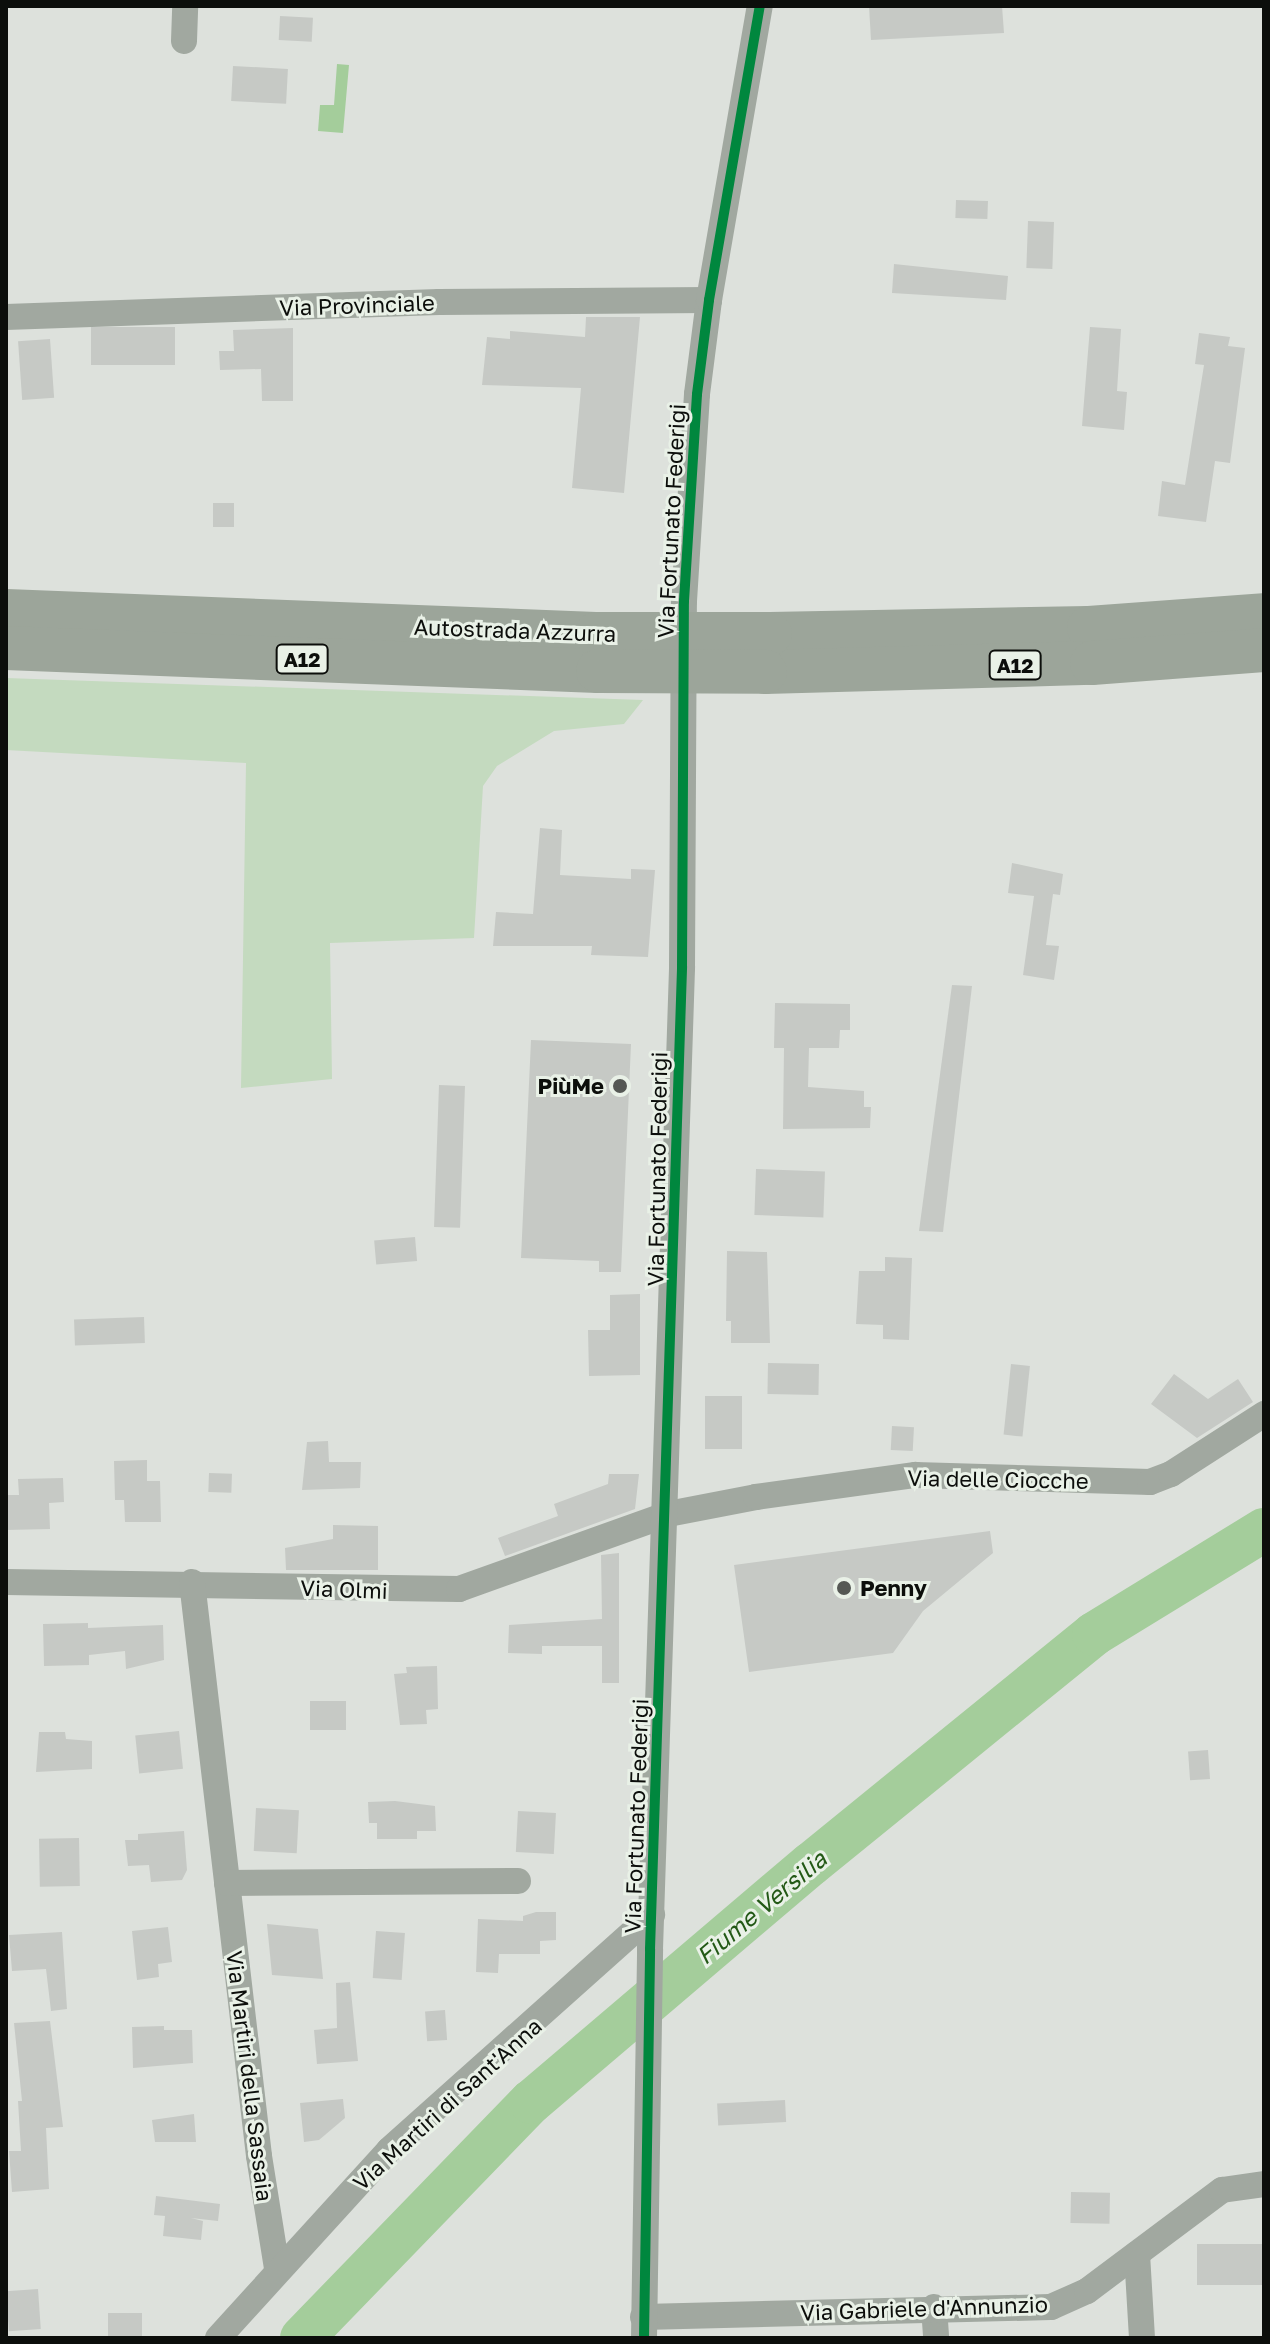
<!DOCTYPE html>
<html>
<head>
<meta charset="utf-8">
<style>
  body { margin:0 }
  #map { position:relative; width:1270px; height:2344px; overflow:hidden; background:#dde1dc; font-family:"Golos Text",sans-serif }
  div>[style] { position:absolute }
  .green>* { inset:0; background:#c4dabf }
  .water>* { inset:0; background:#a4cd9b }
  .river>* { height:44px; margin:-22px; padding:0 22px; transform-origin:22px; border-radius:22px; background:#a4cd9b }
  .building>* { inset:0; background:#c6c9c5; transform-origin:0 0 }
  .minor>* { height:26px; margin:-13px; padding:0 13px; transform-origin:13px; border-radius:13px; background:#a1a8a0 }
  .motorway>* { height:44px; margin:-22px; padding:0 22px; transform-origin:22px; border-radius:22px; background:#9ca59a }
  .motorway-bridge>* { height:44px; margin:-22px; padding:0 22px; transform-origin:22px; border-radius:22px; background:#9ca59a }
  .cycleway>* { height:10px; margin:-5px; padding:0 5px; transform-origin:5px; border-radius:5px; background:#00873e }
  .dots>* { width:22px; height:22px; translate:-50% -50%; box-sizing:border-box; border:4px solid #e9f1e7; border-radius:50% }
  span { translate:-50% -50%; white-space:nowrap; text-align:center; line-height:1.15; -webkit-text-stroke:6px #e9f1e7; paint-order:stroke }
  .shield-label span { padding:2px 6px; background:#e9f1e7; border:2px solid; border-radius:6px; -webkit-text-stroke-width:0 }
  .shield-label { font-size:20px; color:#0c0e0b; font-weight:700 }
  .street-label { font-size:22px; color:#0c0e0b }
  .poi-label { font-size:22px; color:#0c0e0b; font-weight:700 }
  .right { translate:-100% -50%; text-align:right }
  .left { translate:0 -50%; text-align:left }
  .water-label { font-size:24px; color:#235916; font-style:italic }
  .frame { position:absolute; inset:0; border:8px solid #0c0e0b; pointer-events:none }
</style>
</head>
<body>
<div id="map">
  <div class="green">
    <div style="clip-path:polygon(6px 678px,643px 700px,624px 724px,554px 731px,497px 766px,483px 786px,474px 938px,330px 943px,332px 1079px,241px 1088px,246px 763px,6px 750px)"></div>
  </div>
  <div class="water">
    <div style="clip-path:polygon(337px 64px,349px 65px,343px 133px,318px 131px,320px 105px,334px 105px)"></div>
  </div>
  <div class="river">
    <div style="left:302px;top:2338px;width:329px;rotate:-45.9deg"></div>
    <div style="left:531px;top:2102px;width:367px;rotate:-40.4deg"></div>
    <div style="left:811px;top:1864px;width:365px;rotate:-39.1deg"></div>
    <div style="left:1094px;top:1634px;width:199px;rotate:-31.5deg"></div>
  </div>
  <div class="building">
    <div style="clip-path:polygon(869px 6px,1002px 6px,1004px 33px,871px 40px)"></div>
    <div style="left:280px;top:16px;width:33px;height:24px;rotate:3deg"></div>
    <div style="left:233px;top:66px;width:55px;height:35px;rotate:3deg"></div>
    <div style="left:956px;top:200px;width:32px;height:18px;rotate:2deg"></div>
    <div style="left:1028px;top:221px;width:26px;height:47px;rotate:2deg"></div>
    <div style="clip-path:polygon(894px 264px,1008px 276px,1006px 300px,892px 293px)"></div>
    <div style="clip-path:polygon(586px 317px,640px 317px,624px 493px,572px 488px,581px 388px,482px 385px,487px 337px,510px 339px,510px 331px,585px 337px)"></div>
    <div style="left:175px;top:327px;width:38px;height:84px;rotate:90deg"></div>
    <div style="clip-path:polygon(1090px 327px,1121px 329px,1117px 391px,1127px 392px,1124px 430px,1082px 426px)"></div>
    <div style="clip-path:polygon(293px 328px,293px 401px,262px 401px,261px 369px,220px 370px,219px 351px,234px 351px,233px 330px)"></div>
    <div style="clip-path:polygon(1199px 333px,1230px 337px,1228px 346px,1245px 348px,1230px 463px,1215px 461px,1206px 522px,1158px 516px,1162px 481px,1185px 485px,1204px 365px,1195px 364px)"></div>
    <div style="left:50px;top:339px;width:59px;height:32px;rotate:86deg"></div>
    <div style="left:234px;top:503px;width:24px;height:21px;rotate:90deg"></div>
    <div style="clip-path:polygon(540px 828px,562px 830px,560px 875px,631px 879px,631px 869px,655px 870px,648px 957px,591px 955px,592px 946px,493px 946px,496px 912px,533px 914px)"></div>
    <div style="clip-path:polygon(1012px 863px,1063px 874px,1060px 895px,1053px 894px,1046px 945px,1059px 946px,1054px 980px,1023px 975px,1034px 896px,1008px 893px)"></div>
    <div style="clip-path:polygon(952px 985px,972px 986px,943px 1232px,919px 1231px)"></div>
    <div style="clip-path:polygon(775px 1003px,850px 1004px,850px 1030px,840px 1030px,839px 1048px,809px 1048px,808px 1087px,864px 1091px,864px 1107px,871px 1107px,870px 1128px,783px 1129px,784px 1048px,774px 1048px)"></div>
    <div style="clip-path:polygon(531px 1040px,631px 1044px,621px 1272px,599px 1272px,599px 1261px,521px 1258px)"></div>
    <div style="left:439px;top:1085px;width:26px;height:142px;rotate:2deg"></div>
    <div style="left:756px;top:1169px;width:69px;height:46px;rotate:2deg"></div>
    <div style="left:415px;top:1237px;width:24px;height:41px;rotate:85deg"></div>
    <div style="clip-path:polygon(727px 1251px,767px 1252px,770px 1343px,731px 1343px,731px 1321px,726px 1321px)"></div>
    <div style="clip-path:polygon(885px 1257px,912px 1258px,909px 1340px,883px 1339px,883px 1325px,856px 1324px,859px 1271px,885px 1271px)"></div>
    <div style="clip-path:polygon(640px 1294px,640px 1375px,589px 1376px,588px 1330px,610px 1330px,610px 1295px)"></div>
    <div style="left:144px;top:1317px;width:26px;height:70px;rotate:88deg"></div>
    <div style="left:768px;top:1363px;width:51px;height:31px;rotate:1deg"></div>
    <div style="left:1011px;top:1364px;width:19px;height:71px;rotate:6deg"></div>
    <div style="clip-path:polygon(1174px 1374px,1208px 1399px,1238px 1379px,1253px 1402px,1197px 1438px,1151px 1404px)"></div>
    <div style="left:705px;top:1396px;width:37px;height:53px"></div>
    <div style="left:892px;top:1426px;width:22px;height:24px;rotate:3deg"></div>
    <div style="clip-path:polygon(328px 1441px,329px 1462px,361px 1462px,360px 1488px,302px 1490px,307px 1442px)"></div>
    <div style="clip-path:polygon(147px 1460px,147px 1481px,160px 1481px,161px 1522px,125px 1522px,124px 1500px,115px 1500px,114px 1461px)"></div>
    <div style="left:209px;top:1473px;width:23px;height:19px;rotate:2deg"></div>
    <div style="clip-path:polygon(609px 1474px,639px 1474px,635px 1509px,505px 1556px,498px 1538px,558px 1516px,554px 1504px,608px 1484px)"></div>
    <div style="clip-path:polygon(63px 1478px,64px 1502px,49px 1503px,50px 1529px,6px 1530px,6px 1495px,19px 1495px,18px 1479px)"></div>
    <div style="clip-path:polygon(333px 1525px,378px 1526px,378px 1570px,286px 1570px,285px 1548px,333px 1539px)"></div>
    <div style="clip-path:polygon(990px 1531px,993px 1553px,923px 1611px,893px 1653px,749px 1672px,734px 1565px)"></div>
    <div style="clip-path:polygon(619px 1553px,619px 1683px,602px 1683px,602px 1646px,542px 1646px,542px 1654px,508px 1653px,509px 1625px,602px 1619px,601px 1555px)"></div>
    <div style="clip-path:polygon(88px 1623px,88px 1628px,163px 1625px,164px 1660px,126px 1669px,125px 1651px,89px 1655px,89px 1665px,44px 1666px,43px 1624px)"></div>
    <div style="clip-path:polygon(437px 1666px,438px 1709px,426px 1710px,427px 1724px,400px 1725px,394px 1674px,407px 1673px,406px 1667px)"></div>
    <div style="left:310px;top:1701px;width:36px;height:29px"></div>
    <div style="left:179px;top:1731px;width:38px;height:44px;rotate:84deg"></div>
    <div style="clip-path:polygon(39px 1732px,65px 1732px,66px 1739px,92px 1741px,92px 1769px,36px 1772px)"></div>
    <div style="left:1208px;top:1750px;width:29px;height:20px;rotate:86deg"></div>
    <div style="clip-path:polygon(395px 1801px,435px 1806px,436px 1831px,417px 1831px,417px 1839px,377px 1839px,377px 1823px,369px 1823px,368px 1802px)"></div>
    <div style="left:256px;top:1808px;width:43px;height:43px;rotate:3deg"></div>
    <div style="left:518px;top:1811px;width:38px;height:41px;rotate:3deg"></div>
    <div style="clip-path:polygon(184px 1831px,187px 1870px,182px 1880px,151px 1882px,149px 1865px,128px 1866px,125px 1840px,138px 1840px,138px 1834px)"></div>
    <div style="left:79px;top:1838px;width:48px;height:40px;rotate:89deg"></div>
    <div style="clip-path:polygon(536px 1912px,556px 1912px,556px 1940px,540px 1941px,540px 1954px,499px 1954px,498px 1973px,476px 1972px,478px 1919px,523px 1921px,523px 1916px)"></div>
    <div style="clip-path:polygon(267px 1924px,318px 1929px,323px 1979px,272px 1975px)"></div>
    <div style="clip-path:polygon(168px 1927px,172px 1962px,158px 1964px,159px 1977px,137px 1980px,132px 1931px)"></div>
    <div style="left:376px;top:1931px;width:29px;height:47px;rotate:4deg"></div>
    <div style="clip-path:polygon(62px 1932px,67px 2009px,51px 2011px,46px 1969px,12px 1971px,9px 1935px)"></div>
    <div style="clip-path:polygon(350px 1982px,358px 2061px,317px 2064px,314px 2030px,337px 2028px,336px 1983px)"></div>
    <div style="left:445px;top:2010px;width:30px;height:20px;rotate:86deg"></div>
    <div style="clip-path:polygon(50px 2021px,63px 2127px,46px 2128px,49px 2189px,12px 2192px,9px 2151px,21px 2151px,18px 2101px,22px 2101px,14px 2023px)"></div>
    <div style="clip-path:polygon(164px 2026px,164px 2030px,192px 2030px,193px 2063px,133px 2068px,132px 2027px)"></div>
    <div style="clip-path:polygon(343px 2099px,345px 2118px,319px 2140px,304px 2142px,300px 2103px)"></div>
    <div style="left:785px;top:2100px;width:22px;height:68px;rotate:87deg"></div>
    <div style="clip-path:polygon(194px 2114px,196px 2142px,155px 2142px,152px 2120px)"></div>
    <div style="left:1071px;top:2192px;width:39px;height:31px;rotate:1deg"></div>
    <div style="clip-path:polygon(156px 2196px,220px 2204px,218px 2221px,191px 2218px,203px 2221px,201px 2240px,163px 2236px,165px 2216px,154px 2215px)"></div>
    <div style="left:1264px;top:2244px;width:41px;height:67px;rotate:90deg"></div>
    <div style="left:38px;top:2289px;width:40px;height:32px;rotate:86deg"></div>
    <div style="left:108px;top:2313px;width:34px;height:25px"></div>
  </div>
  <div class="minor">
    <div style="left:184px;top:41px;width:35px;rotate:-88deg"></div>
    <div style="left:6px;top:317px;width:433px;rotate:-2deg"></div>
    <div style="left:439px;top:302px;width:270px;rotate:-0.4deg"></div>
    <div style="left:6px;top:1582px;width:453px;rotate:0.9deg"></div>
    <div style="left:459px;top:1589px;width:222px;rotate:-19.7deg"></div>
    <div style="left:668px;top:1514px;width:90px;rotate:-10.9deg"></div>
    <div style="left:756px;top:1497px;width:161px;rotate:-7.9deg"></div>
    <div style="left:915px;top:1475px;width:235px;rotate:1.7deg"></div>
    <div style="left:1150px;top:1482px;width:22px;rotate:-21deg"></div>
    <div style="left:1171px;top:1474px;width:111px;rotate:-32.8deg"></div>
    <div style="left:192px;top:1582px;width:578px;rotate:83.34deg"></div>
    <div style="left:259px;top:2156px;width:114px;rotate:80.9deg"></div>
    <div style="left:227px;top:1883px;width:291px;rotate:-0.4deg"></div>
    <div style="left:1137px;top:2254px;width:84px;rotate:86.6deg"></div>
    <div style="left:934px;top:2307px;width:31px;rotate:86deg"></div>
    <div style="left:643px;top:2317px;width:408px;rotate:-1.4deg"></div>
    <div style="left:1051px;top:2307px;width:39px;rotate:-24deg"></div>
    <div style="left:1087px;top:2291px;width:169px;rotate:-36.8deg"></div>
    <div style="left:1222px;top:2190px;width:42px;rotate:-8.1deg"></div>
    <div style="left:218px;top:2338px;width:254px;rotate:-47.7deg"></div>
    <div style="left:389px;top:2150px;width:353px;rotate:-41.8deg"></div>
    <div style="left:644px;top:2338px;width:389px;rotate:-89.1deg"></div>
    <div style="left:650px;top:1949px;width:983px;rotate:-88.13deg"></div>
    <div style="left:682px;top:967px;width:366px;rotate:-89.7deg"></div>
    <div style="left:684px;top:601px;width:207px;rotate:-86.4deg"></div>
    <div style="left:697px;top:394px;width:95px;rotate:-82.7deg"></div>
    <div style="left:709px;top:300px;width:298px;rotate:-80.2deg"></div>
  </div>
  <div class="motorway">
    <div style="left:6px;top:611px;width:590px;rotate:2.23deg"></div>
    <div style="left:770px;top:634px;width:319px;rotate:-1.1deg"></div>
    <div style="left:1089px;top:628px;width:175px;rotate:-4.2deg"></div>
    <div style="left:6px;top:648px;width:592px;rotate:2.22deg"></div>
    <div style="left:765px;top:672px;width:327px;rotate:-1.6deg"></div>
    <div style="left:1092px;top:663px;width:172px;rotate:-4.3deg"></div>
  </div>
  <div class="motorway-bridge">
    <div style="left:596px;top:634px;width:174px"></div>
    <div style="left:598px;top:671px;width:167px;rotate:0.3deg"></div>
  </div>
  <div class="cycleway">
    <div style="left:644px;top:2338px;width:389px;rotate:-89.1deg"></div>
    <div style="left:650px;top:1949px;width:983px;rotate:-88.13deg"></div>
    <div style="left:682px;top:967px;width:366px;rotate:-89.7deg"></div>
    <div style="left:684px;top:601px;width:207px;rotate:-86.4deg"></div>
    <div style="left:697px;top:394px;width:95px;rotate:-82.7deg"></div>
    <div style="left:709px;top:300px;width:298px;rotate:-80.2deg"></div>
  </div>
  <div class="dots">
    <div style="left:620px;top:1086px;background:#555854"></div>
    <div style="left:844px;top:1588px;background:#555854"></div>
  </div>
  <div class="shield-label">
    <span style="left:302px;top:659px">A12</span>
    <span style="left:1015px;top:665px">A12</span>
  </div>
  <div class="street-label">
    <span style="left:357px;top:305px;rotate:-2deg">Via Provinciale</span>
    <span style="left:671px;top:521px;rotate:-87deg">Via Fortunato Federigi</span>
    <span style="left:515px;top:630px;rotate:2deg">Autostrada Azzurra</span>
    <span style="left:657px;top:1169px;rotate:-89deg">Via Fortunato Federigi</span>
    <span style="left:998px;top:1479px;rotate:1deg">Via delle Ciocche</span>
    <span style="left:344px;top:1589px;rotate:2deg">Via Olmi</span>
    <span style="left:636px;top:1816px;rotate:-88deg">Via Fortunato Federigi</span>
    <span style="left:250px;top:2076px;rotate:83deg">Via Martiri della Sassaia</span>
    <span style="left:447px;top:2104px;rotate:-42deg">Via Martiri di Sant'Anna</span>
    <span style="left:924px;top:2308px;rotate:-2deg">Via Gabriele d'Annunzio</span>
  </div>
  <div class="poi-label">
    <span class="right" style="left:604px;top:1086px">PiùMe</span>
    <span class="left" style="left:860px;top:1588px">Penny</span>
  </div>
  <div class="water-label">
    <span style="left:761px;top:1907px;rotate:-40deg">Fiume Versilia</span>
  </div>
  <div class="frame"></div>
</div>
</body>
</html>
